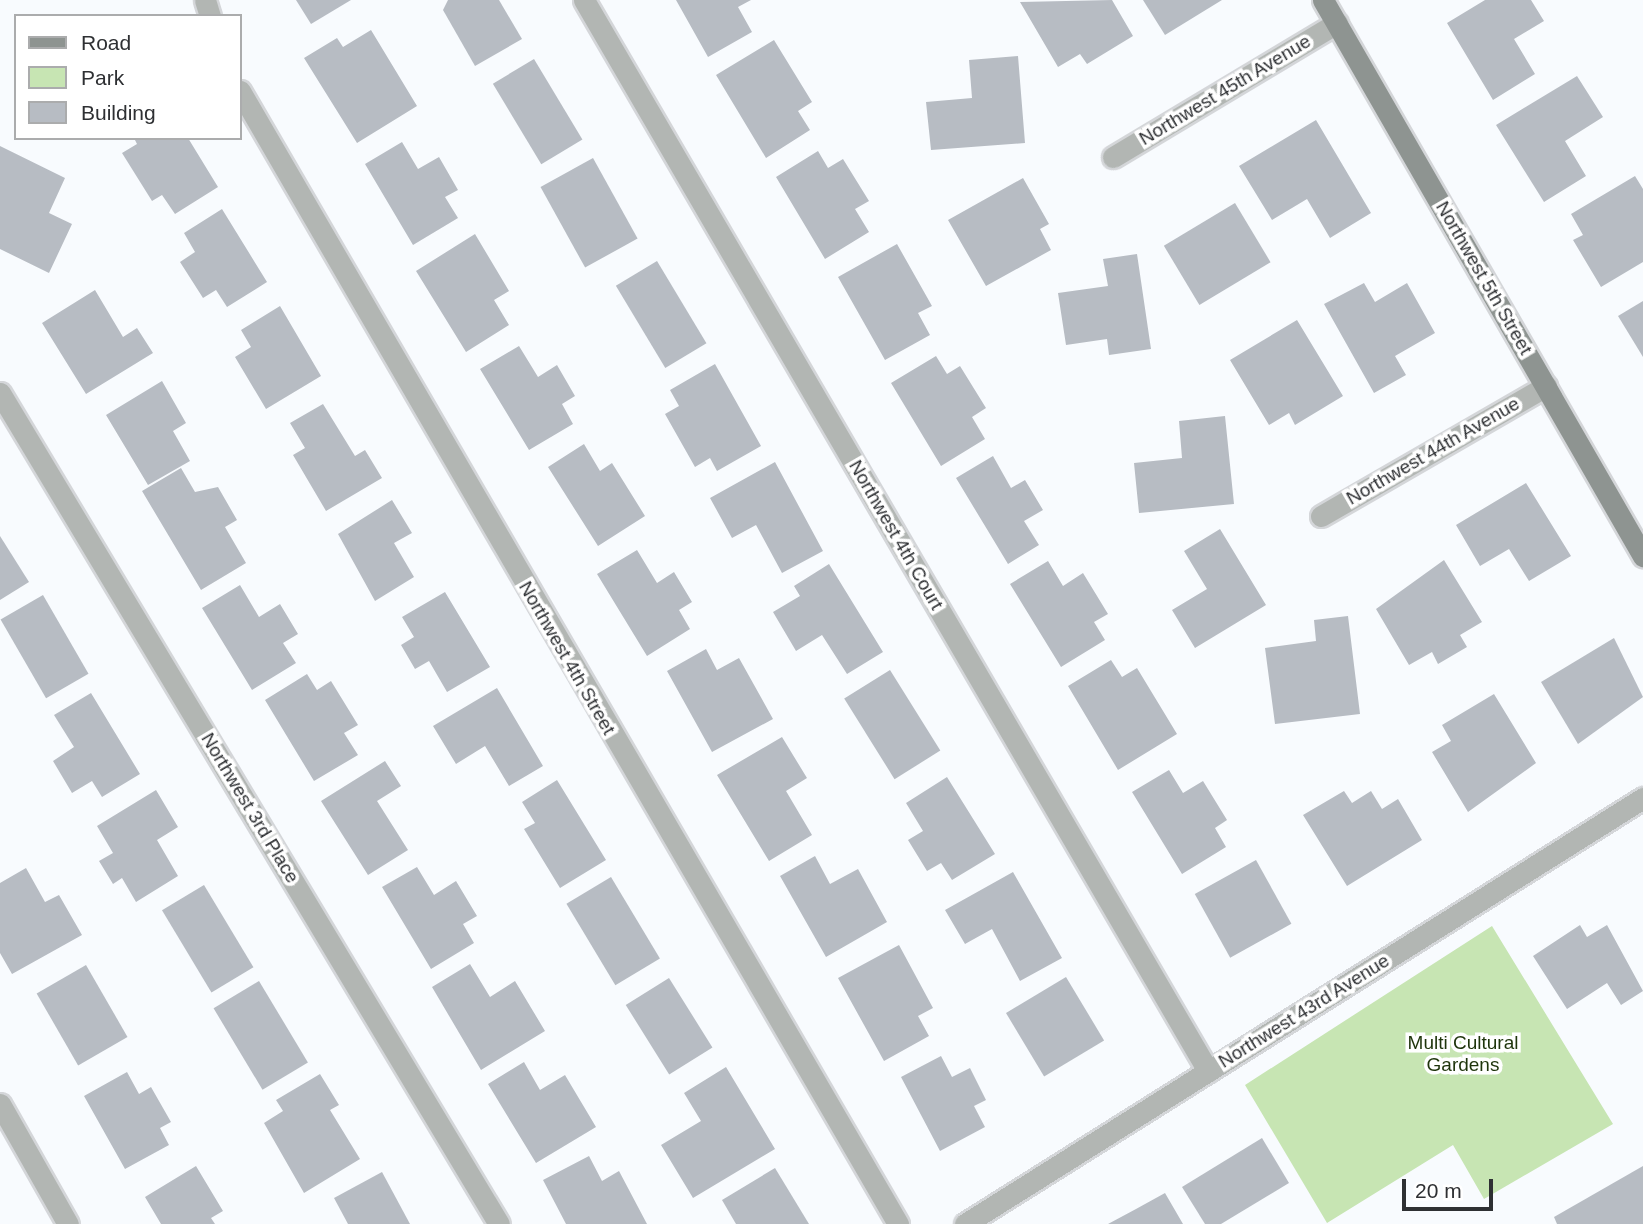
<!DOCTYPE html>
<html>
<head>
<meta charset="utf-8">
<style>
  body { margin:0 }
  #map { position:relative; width:1643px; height:1224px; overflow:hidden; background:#f8fbfe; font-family:Arial,sans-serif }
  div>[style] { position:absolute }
  .green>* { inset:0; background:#c7e5b3 }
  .building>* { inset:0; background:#b7bcc3; transform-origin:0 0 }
  .roads { filter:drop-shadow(2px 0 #d4d6d9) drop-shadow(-2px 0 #d4d6d9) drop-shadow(0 2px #d4d6d9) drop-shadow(0 -2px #d4d6d9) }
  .street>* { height:21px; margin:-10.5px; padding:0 10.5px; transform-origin:10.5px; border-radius:10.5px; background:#b2b6b3 }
  .secondary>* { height:21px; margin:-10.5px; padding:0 10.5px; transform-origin:10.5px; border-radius:10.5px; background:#8e9491 }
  span { translate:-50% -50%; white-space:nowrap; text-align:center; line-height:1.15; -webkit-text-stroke:7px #fff; paint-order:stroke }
  .street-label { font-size:19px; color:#2e3033 }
  .park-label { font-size:19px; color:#1e340b }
  .legend { position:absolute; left:14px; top:14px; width:228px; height:126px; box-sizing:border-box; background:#fff; border:2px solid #abacad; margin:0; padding:9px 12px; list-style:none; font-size:21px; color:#2e3033 }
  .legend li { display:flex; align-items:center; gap:14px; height:35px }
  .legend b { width:35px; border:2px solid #abacad }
  .scale { position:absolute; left:1402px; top:1179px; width:91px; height:32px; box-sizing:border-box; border:4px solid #2e3033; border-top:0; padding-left:9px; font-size:21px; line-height:24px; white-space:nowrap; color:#2e3033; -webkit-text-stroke:5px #fff; paint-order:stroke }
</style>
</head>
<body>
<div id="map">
  <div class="green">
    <div style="clip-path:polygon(1492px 926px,1613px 1124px,1484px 1199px,1453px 1145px,1327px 1223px,1245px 1085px)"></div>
  </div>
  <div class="building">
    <div style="clip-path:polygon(296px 0,351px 0,311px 24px)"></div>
    <div style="clip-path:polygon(448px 0,499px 0,522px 39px,475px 66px,443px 10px)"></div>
    <div style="clip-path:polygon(676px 0,751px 0,738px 7px,752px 32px,708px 57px)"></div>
    <div style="clip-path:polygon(1112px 0,1133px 36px,1087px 64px,1080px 54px,1058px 67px,1020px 2px)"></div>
    <div style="clip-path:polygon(1143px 0,1222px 0,1165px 35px)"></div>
    <div style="clip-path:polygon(1485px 0,1531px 0,1544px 21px,1514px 39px,1535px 74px,1493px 100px,1447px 23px)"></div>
    <div style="clip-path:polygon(371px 30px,417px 106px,357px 143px,304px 58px,337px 38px,343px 47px)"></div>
    <div style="clip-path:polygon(774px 40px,812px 102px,798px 111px,810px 130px,766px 158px,716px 75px)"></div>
    <div style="clip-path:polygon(1018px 56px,1025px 143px,931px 150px,926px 102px,972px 98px,969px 60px)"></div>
    <div style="left:534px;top:59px;width:94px;height:48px;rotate:59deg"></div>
    <div style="clip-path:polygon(1577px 76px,1603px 117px,1565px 141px,1586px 176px,1544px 202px,1496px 125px)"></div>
    <div style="clip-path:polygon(1316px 120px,1371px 213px,1330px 238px,1307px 199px,1272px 220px,1239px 166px)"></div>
    <div style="clip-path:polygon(134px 138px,188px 138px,218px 187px,175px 214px,162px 195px,152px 201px,122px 153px,137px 144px)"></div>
    <div style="clip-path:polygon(402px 142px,418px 169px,439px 157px,458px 190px,445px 197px,458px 218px,413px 245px,365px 164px)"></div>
    <div style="clip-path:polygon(0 146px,65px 178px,49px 213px,72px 224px,49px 273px,0 249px)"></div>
    <div style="clip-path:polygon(818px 151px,828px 168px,843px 159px,869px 201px,855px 209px,869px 232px,825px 259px,776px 177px)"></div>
    <div style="left:593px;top:158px;width:92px;height:60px;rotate:61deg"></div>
    <div style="clip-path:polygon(1635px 176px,1643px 189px,1643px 262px,1601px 287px,1573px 240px,1583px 235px,1571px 214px)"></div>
    <div style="clip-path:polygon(1023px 178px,1049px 224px,1040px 229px,1051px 250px,986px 286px,948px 220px)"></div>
    <div style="left:1235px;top:203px;width:69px;height:83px;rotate:59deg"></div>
    <div style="clip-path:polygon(222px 209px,267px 282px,227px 307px,216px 290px,203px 298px,180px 262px,195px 252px,184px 233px)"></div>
    <div style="clip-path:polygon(475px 234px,509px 291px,494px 300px,509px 325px,466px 352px,416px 271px)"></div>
    <div style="clip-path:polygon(897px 244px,932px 306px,918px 313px,930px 335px,885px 360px,838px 277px)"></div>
    <div style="clip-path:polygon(1137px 254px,1151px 349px,1109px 355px,1107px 339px,1066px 345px,1058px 293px,1108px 286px,1103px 259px)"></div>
    <div style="left:657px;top:261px;width:96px;height:48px;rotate:59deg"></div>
    <div style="clip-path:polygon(1364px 283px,1375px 302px,1407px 283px,1435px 333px,1395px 356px,1406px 375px,1374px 393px,1324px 304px)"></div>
    <div style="clip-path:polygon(95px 290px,123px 337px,137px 328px,153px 353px,86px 394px,42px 323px)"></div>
    <div style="clip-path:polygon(1643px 301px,1643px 357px,1618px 316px)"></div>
    <div style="clip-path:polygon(280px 306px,321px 376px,266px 409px,235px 357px,251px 347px,241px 330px)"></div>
    <div style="clip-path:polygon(1297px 320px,1343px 396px,1295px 425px,1289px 413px,1269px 425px,1230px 360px)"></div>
    <div style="clip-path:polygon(519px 346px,538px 377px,557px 365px,575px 396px,562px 404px,573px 424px,529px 450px,480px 369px)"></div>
    <div style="clip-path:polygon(936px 356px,947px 374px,960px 366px,986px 408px,972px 417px,985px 439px,941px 466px,891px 383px)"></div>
    <div style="clip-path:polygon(715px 364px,761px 446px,717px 471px,710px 458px,695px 467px,665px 414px,679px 406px,670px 390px)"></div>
    <div style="clip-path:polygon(162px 381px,186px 423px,173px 431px,190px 461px,148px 485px,106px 415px)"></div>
    <div style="clip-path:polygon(323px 404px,355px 456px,365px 450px,382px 478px,326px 511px,293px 455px,305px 448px,290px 423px)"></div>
    <div style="clip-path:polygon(1225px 416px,1234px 504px,1139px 513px,1134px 463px,1182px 458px,1179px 421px)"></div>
    <div style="clip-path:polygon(584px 444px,600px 471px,612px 463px,645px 516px,598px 546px,548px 467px)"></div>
    <div style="clip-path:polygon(993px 456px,1011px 488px,1025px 480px,1043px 510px,1024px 521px,1039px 545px,1008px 564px,956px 478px)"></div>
    <div style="clip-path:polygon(775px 462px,823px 551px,782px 573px,756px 525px,732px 538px,710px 498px)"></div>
    <div style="clip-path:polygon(181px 468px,195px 492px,218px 487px,237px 520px,225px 527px,246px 563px,201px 590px,142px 491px)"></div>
    <div style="clip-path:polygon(1526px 483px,1571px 556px,1529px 581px,1509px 549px,1480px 566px,1456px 525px)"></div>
    <div style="clip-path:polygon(392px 500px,412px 533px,394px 543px,414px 577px,375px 601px,338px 534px)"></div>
    <div style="clip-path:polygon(1220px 529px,1266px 605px,1195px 648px,1172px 610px,1207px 589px,1184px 551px)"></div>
    <div style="clip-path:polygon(0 536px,29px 582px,0 600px)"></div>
    <div style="clip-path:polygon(637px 550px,657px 583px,674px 572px,692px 602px,679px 610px,690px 629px,647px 656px,597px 574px)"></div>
    <div style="clip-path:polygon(1444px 560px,1482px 622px,1460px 635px,1467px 647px,1438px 664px,1432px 652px,1409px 665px,1376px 609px)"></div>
    <div style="clip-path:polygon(1048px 561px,1063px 586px,1083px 573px,1108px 614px,1094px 622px,1105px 640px,1061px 667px,1010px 584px)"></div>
    <div style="clip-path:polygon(829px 564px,883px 652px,847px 674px,822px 635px,796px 651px,773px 612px,800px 596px,794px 586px)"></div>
    <div style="clip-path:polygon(240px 585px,259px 617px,280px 604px,298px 634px,283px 643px,296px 663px,252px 690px,202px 608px)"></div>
    <div style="clip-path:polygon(445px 592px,490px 667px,447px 692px,429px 661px,415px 669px,401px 645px,414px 637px,402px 617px)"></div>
    <div style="left:43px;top:595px;width:91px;height:49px;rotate:60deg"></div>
    <div style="clip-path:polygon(1348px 616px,1360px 714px,1275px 724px,1265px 648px,1316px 641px,1314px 620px)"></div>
    <div style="clip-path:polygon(1614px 638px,1643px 697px,1578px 744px,1541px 682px)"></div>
    <div style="clip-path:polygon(706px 649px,717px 670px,739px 658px,773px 719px,712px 752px,667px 671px)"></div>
    <div style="clip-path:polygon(1111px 660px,1122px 677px,1137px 668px,1177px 734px,1118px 770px,1068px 686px)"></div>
    <div style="left:890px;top:670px;width:95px;height:54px;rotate:58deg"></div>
    <div style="clip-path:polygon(307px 674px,317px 690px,331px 681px,358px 725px,344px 733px,358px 755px,314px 781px,265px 700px)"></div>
    <div style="clip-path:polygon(497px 688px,543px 766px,509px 786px,485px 746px,456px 764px,433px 726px)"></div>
    <div style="clip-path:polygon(91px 693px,140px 774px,102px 797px,92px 781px,72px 793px,53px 761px,74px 747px,54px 715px)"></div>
    <div style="clip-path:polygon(1494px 694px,1536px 763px,1468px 812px,1432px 752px,1451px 741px,1442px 725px)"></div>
    <div style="clip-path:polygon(782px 737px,807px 778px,786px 791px,812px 835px,769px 861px,717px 775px)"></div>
    <div style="clip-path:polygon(385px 761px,401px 786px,377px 801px,408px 850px,368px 875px,321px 801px)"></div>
    <div style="clip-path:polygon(1169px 770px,1183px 793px,1203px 781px,1227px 820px,1215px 828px,1226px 847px,1182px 874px,1132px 792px)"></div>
    <div style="clip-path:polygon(947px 777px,995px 854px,952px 880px,941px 863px,927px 871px,908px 840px,923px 831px,906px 803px)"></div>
    <div style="clip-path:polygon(557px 780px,606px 860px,560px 888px,524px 829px,535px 823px,522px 802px)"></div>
    <div style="clip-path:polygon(156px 790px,178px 827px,157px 840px,178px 876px,136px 902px,122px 878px,113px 884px,99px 861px,113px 853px,97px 826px)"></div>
    <div style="clip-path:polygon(1344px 791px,1352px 803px,1371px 791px,1382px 809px,1398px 799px,1422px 840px,1347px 886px,1303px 815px)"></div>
    <div style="clip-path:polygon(815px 856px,830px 884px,858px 869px,887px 922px,826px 957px,780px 876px)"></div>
    <div style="left:1256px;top:860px;width:73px;height:70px;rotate:61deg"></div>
    <div style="clip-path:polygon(417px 867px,434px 895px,456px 881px,477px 916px,463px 924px,474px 943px,431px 969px,382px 887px)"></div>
    <div style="clip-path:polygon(26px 868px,45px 902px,59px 895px,82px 935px,12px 974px,0 953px,0 883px)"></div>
    <div style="clip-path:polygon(1013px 872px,1062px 958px,1020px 981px,992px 929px,965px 944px,945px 910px)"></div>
    <div style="left:611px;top:877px;width:95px;height:52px;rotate:59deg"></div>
    <div style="left:204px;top:885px;width:96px;height:49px;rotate:59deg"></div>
    <div style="clip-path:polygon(1580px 925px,1587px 937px,1607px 925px,1643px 991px,1621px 1005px,1607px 983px,1567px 1009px,1533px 956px)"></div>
    <div style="clip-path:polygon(899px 945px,933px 1008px,918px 1016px,929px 1036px,884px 1061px,838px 978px)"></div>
    <div style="clip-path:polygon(470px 964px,490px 997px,515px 981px,545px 1031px,481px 1070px,432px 987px)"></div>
    <div style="left:86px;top:965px;width:83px;height:57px;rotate:60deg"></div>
    <div style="left:1066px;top:977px;width:74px;height:70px;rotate:59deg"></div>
    <div style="left:669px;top:978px;width:82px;height:51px;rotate:58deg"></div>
    <div style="left:259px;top:981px;width:95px;height:53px;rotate:59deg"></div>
    <div style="clip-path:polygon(941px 1056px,952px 1077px,970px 1068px,986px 1100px,974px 1106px,985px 1127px,940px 1151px,901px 1077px)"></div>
    <div style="clip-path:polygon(524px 1062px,540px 1090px,565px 1075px,596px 1127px,536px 1163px,488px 1084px)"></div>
    <div style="clip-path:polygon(726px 1067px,775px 1149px,693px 1198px,661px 1145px,701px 1121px,684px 1093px)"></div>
    <div style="clip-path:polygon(127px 1072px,139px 1094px,151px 1087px,171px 1122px,160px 1128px,169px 1145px,125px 1169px,84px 1096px)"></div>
    <div style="clip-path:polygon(320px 1074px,339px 1105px,330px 1110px,360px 1159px,304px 1193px,264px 1123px,283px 1111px,276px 1100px)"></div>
    <div style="clip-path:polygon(1262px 1138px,1289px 1183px,1221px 1224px,1205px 1224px,1182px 1187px)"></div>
    <div style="clip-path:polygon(589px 1156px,602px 1181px,619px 1171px,647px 1224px,566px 1224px,543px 1180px)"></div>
    <div style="clip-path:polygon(196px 1166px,223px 1211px,211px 1218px,215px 1224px,161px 1224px,145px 1197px)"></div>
    <div style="clip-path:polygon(1643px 1166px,1643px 1224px,1557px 1224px,1554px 1217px)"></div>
    <div style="clip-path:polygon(775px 1168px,809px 1224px,736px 1224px,722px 1200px)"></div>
    <div style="clip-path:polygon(382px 1172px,410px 1224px,348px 1224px,334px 1198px)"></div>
    <div style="clip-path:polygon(1165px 1193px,1183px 1224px,1108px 1224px,1136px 1209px)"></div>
  </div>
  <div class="roads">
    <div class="street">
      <div style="left:205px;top:0;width:17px;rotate:73deg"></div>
      <div style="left:584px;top:0;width:1240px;rotate:59.77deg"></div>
      <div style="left:240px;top:91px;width:1310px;rotate:59.85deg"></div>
      <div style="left:1113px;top:157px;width:261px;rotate:-30.9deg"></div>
      <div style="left:0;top:393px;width:969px;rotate:59.02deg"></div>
      <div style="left:1321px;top:516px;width:260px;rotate:-30deg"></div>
      <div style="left:0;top:1104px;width:138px;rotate:60.5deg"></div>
      <div style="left:965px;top:1224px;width:801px;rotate:-32.14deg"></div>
    </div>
    <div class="secondary">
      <div style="left:1323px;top:0;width:642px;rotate:60.08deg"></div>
    </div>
  </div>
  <div class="street-label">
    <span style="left:1225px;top:90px;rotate:-31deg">Northwest 45th Avenue</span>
    <span style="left:1484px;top:278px;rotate:60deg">Northwest 5th Street</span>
    <span style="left:1433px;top:451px;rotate:-30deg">Northwest 44th Avenue</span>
    <span style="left:896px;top:535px;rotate:60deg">Northwest 4th Court</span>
    <span style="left:567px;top:658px;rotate:60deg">Northwest 4th Street</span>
    <span style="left:250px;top:808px;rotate:59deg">Northwest 3rd Place</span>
    <span style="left:1304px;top:1011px;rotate:-32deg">Northwest 43rd Avenue</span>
  </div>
  <div class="park-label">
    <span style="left:1463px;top:1054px">Multi Cultural<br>Gardens</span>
  </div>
  <ul class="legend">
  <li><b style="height:9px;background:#8e9491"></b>Road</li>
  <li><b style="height:19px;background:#c7e5b3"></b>Park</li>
  <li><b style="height:19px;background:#b7bcc3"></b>Building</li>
  </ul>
  <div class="scale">20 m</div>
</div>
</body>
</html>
